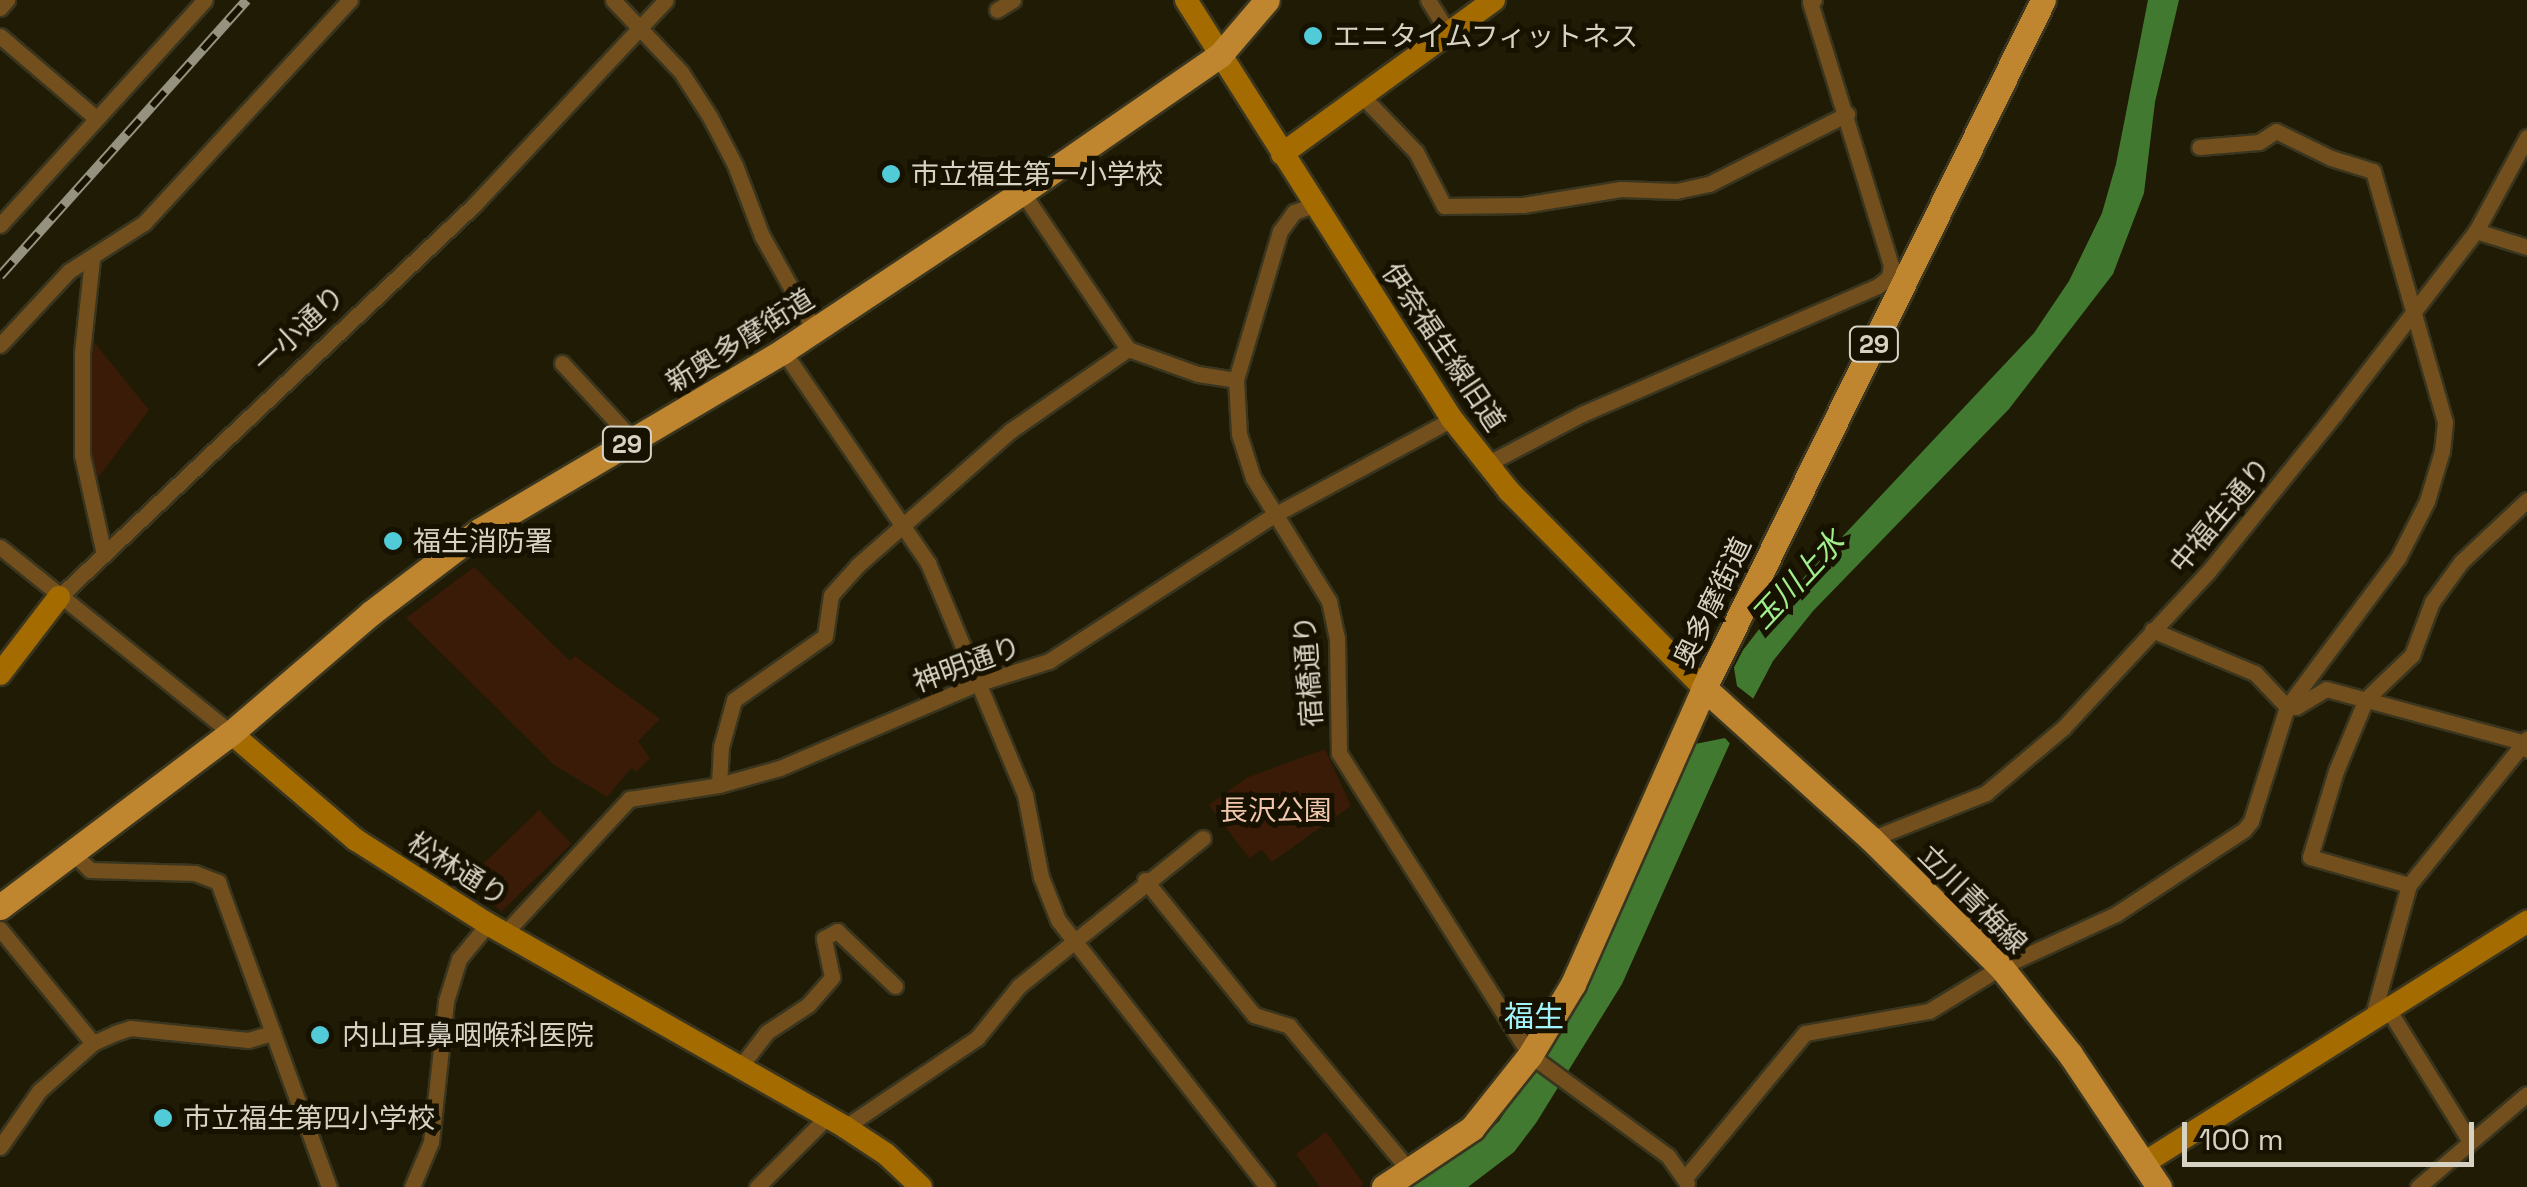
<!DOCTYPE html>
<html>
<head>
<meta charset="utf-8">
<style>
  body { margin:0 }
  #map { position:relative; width:2527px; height:1187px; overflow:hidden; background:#201b04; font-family:"Space Grotesk","Noto Sans JP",sans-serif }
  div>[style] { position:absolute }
  .green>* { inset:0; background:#391b07; transform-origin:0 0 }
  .water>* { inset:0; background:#417931 }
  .pier>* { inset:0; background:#201b04 }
  .roads { filter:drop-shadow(2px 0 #39351f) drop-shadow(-2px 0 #39351f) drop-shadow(0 2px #39351f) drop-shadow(0 -2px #39351f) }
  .street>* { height:15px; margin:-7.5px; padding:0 7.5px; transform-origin:7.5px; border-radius:7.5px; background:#724f1c }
  .secondary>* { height:22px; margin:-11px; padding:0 11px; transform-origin:11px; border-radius:11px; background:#a46b00 }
  .primary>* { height:25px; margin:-12.5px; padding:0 12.5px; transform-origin:12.5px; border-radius:12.5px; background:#c0862f }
  .rail>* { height:10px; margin-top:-5px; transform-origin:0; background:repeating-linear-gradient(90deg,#171100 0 19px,#969280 0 38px); box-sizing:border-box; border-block:2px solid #969280 }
  .dots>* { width:28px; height:28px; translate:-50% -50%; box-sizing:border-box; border:5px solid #171100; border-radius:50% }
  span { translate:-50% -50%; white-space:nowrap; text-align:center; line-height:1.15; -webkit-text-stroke:10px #171100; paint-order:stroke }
  .shield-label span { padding:2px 8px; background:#171100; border:2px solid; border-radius:8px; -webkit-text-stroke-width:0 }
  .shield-label { font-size:25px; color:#d6d2c4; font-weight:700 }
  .poi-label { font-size:28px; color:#d6d2c4 }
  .left { translate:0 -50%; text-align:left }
  .street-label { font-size:28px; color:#d6d2c4 }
  .park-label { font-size:28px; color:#f1c6ad }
  .water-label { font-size:30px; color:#a0ee8c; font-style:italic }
  .neighbourhood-label { font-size:30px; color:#a1f3fc }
  .scale { position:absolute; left:2182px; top:1122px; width:292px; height:45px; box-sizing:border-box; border:5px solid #d6d2c4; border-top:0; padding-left:12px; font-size:30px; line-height:35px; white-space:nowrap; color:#d6d2c4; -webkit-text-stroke:8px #171100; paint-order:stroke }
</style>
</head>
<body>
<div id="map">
  <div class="green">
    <div style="clip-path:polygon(90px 337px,149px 410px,95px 482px,85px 413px)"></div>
    <div style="clip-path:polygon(474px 567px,570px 661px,575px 656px,660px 719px,638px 741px,650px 758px,636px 772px,631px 768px,607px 797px,554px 765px,406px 618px)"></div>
    <div style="clip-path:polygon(1325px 749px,1351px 806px,1272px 862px,1262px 850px,1249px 858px,1209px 805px,1246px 778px)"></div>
    <div style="left:539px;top:810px;width:47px;height:98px;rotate:46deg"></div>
    <div style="clip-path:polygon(1326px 1132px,1364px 1184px,1360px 1187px,1320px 1187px,1296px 1154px)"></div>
  </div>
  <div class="water">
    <div style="clip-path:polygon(2148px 0,2179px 0,2155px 102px,2144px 193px,2113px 274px,2009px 409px,1813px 611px,1773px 661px,1730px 743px,1622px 984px,1536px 1123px,1514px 1152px,1468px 1187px,1407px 1187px,1477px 1143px,1499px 1121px,1568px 1017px,1688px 757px,1743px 650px,1777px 606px,2034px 333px,2069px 281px,2102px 213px,2116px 164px)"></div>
  </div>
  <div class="pier">
    <div style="clip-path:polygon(1733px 662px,1737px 686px,1755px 700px,1733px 747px,1725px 738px,1690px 745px)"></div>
  </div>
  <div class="roads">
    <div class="street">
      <div style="left:613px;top:0;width:99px;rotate:46.6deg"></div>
      <div style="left:681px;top:72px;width:54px;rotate:57.2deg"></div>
      <div style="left:710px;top:117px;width:54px;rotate:62.5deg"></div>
      <div style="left:735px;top:165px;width:76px;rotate:69.2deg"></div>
      <div style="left:762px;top:236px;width:109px;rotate:60.8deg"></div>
      <div style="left:1428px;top:0;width:40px;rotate:58deg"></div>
      <div style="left:1814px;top:0;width:4px;rotate:153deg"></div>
      <div style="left:1810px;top:2px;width:275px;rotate:72.9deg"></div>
      <div style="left:1891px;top:265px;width:12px;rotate:99deg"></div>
      <div style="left:1889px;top:277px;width:8px;rotate:30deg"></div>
      <div style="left:0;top:8px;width:11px;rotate:-49deg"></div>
      <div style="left:997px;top:10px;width:19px;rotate:-32deg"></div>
      <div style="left:0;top:36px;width:125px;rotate:40.5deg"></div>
      <div style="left:1364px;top:98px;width:75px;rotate:46.1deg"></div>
      <div style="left:1416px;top:152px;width:61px;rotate:62.6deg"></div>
      <div style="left:1444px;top:206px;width:79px;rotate:-0.7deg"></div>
      <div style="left:1523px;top:205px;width:99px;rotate:-9.3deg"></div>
      <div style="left:1621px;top:189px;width:55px;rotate:2.1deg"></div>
      <div style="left:1676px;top:191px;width:34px;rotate:-12deg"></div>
      <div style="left:1709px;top:184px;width:155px;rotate:-26.9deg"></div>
      <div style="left:1022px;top:192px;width:189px;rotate:56deg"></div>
      <div style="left:1128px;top:349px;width:74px;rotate:19.7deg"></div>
      <div style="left:1198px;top:374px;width:38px;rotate:9deg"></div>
      <div style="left:1314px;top:205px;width:21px;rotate:161deg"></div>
      <div style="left:1294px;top:212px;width:24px;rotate:126deg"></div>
      <div style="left:1280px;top:231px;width:155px;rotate:106.5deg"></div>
      <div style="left:1236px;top:380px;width:54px;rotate:86.8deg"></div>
      <div style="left:1239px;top:434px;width:46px;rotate:72.3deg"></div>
      <div style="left:1253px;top:478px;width:145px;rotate:58.3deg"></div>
      <div style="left:1329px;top:601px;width:38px;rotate:78deg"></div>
      <div style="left:1337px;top:638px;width:115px;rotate:89deg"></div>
      <div style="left:1339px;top:753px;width:357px;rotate:57.7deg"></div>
      <div style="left:1530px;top:1055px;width:171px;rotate:36.2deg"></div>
      <div style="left:1668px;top:1156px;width:33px;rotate:55deg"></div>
      <div style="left:0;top:225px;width:304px;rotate:-47.7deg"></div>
      <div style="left:2476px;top:231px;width:53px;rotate:17.4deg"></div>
      <div style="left:92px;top:259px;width:95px;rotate:96.1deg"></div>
      <div style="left:82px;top:353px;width:102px;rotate:90deg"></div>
      <div style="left:82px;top:455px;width:101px;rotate:77.5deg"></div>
      <div style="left:0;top:345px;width:101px;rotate:-47deg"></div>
      <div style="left:69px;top:271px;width:89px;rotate:-32.6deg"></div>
      <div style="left:144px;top:223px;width:304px;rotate:-47.3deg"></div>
      <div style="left:783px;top:351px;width:257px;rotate:55.6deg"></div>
      <div style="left:928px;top:563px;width:251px;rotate:67.3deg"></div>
      <div style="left:1025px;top:795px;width:84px;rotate:79deg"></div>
      <div style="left:1041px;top:877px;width:46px;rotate:68.4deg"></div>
      <div style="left:1058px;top:920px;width:339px;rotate:51.9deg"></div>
      <div style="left:562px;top:363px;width:105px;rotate:47.3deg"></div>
      <div style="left:1487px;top:464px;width:107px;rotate:-27.8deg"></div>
      <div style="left:1582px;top:414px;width:322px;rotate:-23.4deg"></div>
      <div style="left:1878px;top:286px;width:14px;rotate:-39deg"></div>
      <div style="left:0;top:547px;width:297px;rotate:38.8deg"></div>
      <div style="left:59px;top:597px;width:572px;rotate:-43.37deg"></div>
      <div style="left:475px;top:204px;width:279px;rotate:-46.9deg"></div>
      <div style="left:2152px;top:630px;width:112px;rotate:22.7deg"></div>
      <div style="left:2255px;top:673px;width:47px;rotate:46.7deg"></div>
      <div style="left:2287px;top:707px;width:9px"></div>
      <div style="left:2296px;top:707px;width:35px;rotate:-31deg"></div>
      <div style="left:2326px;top:689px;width:203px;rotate:15.1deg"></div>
      <div style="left:2522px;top:742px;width:9px;rotate:58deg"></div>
      <div style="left:719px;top:785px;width:38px;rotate:-87deg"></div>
      <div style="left:721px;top:747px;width:49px;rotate:-74.5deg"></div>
      <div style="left:734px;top:700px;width:111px;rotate:-35.1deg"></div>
      <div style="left:825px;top:636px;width:41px;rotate:-81.7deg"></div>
      <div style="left:831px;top:595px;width:40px;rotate:-48deg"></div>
      <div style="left:858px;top:565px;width:203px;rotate:-41.4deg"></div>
      <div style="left:1010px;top:431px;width:144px;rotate:-34.8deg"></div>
      <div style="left:1871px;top:839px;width:124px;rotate:-21.8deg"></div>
      <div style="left:1986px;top:793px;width:101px;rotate:-40.2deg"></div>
      <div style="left:2063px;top:728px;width:213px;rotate:-47.1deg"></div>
      <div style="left:2208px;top:572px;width:203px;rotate:-51.2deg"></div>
      <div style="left:2335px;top:414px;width:231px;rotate:-52.4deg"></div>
      <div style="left:2476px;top:231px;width:107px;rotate:-61.5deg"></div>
      <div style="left:72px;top:852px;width:25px;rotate:45deg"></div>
      <div style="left:90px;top:870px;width:105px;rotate:1.6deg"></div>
      <div style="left:195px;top:873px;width:25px;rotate:21deg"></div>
      <div style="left:218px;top:882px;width:325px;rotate:70deg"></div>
      <div style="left:1145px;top:880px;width:174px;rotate:51.1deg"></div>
      <div style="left:1254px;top:1015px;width:37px;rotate:17deg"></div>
      <div style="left:1289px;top:1026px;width:187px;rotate:50.2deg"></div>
      <div style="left:2409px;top:885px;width:103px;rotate:-164.2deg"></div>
      <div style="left:2310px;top:857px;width:90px;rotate:-73.2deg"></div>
      <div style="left:2336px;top:771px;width:78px;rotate:-67.4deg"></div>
      <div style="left:2366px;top:699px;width:64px;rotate:-43.7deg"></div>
      <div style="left:2412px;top:655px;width:57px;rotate:-69.3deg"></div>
      <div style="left:2432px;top:602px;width:49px;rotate:-54.1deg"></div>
      <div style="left:2461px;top:562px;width:91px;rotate:-43.2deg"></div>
      <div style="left:0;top:929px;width:147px;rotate:50.8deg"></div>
      <div style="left:505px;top:933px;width:183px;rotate:-47.2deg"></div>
      <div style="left:629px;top:799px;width:91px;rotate:-8.8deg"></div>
      <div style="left:719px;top:785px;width:63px;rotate:-15.6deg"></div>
      <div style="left:780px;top:768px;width:213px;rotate:-23.2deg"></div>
      <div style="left:976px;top:684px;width:77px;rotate:-17.5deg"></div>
      <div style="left:1049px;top:661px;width:268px;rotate:-33deg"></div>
      <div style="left:1274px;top:515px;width:202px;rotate:-28.3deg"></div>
      <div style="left:2388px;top:1009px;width:155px;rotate:58.2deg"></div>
      <div style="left:2372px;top:1019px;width:139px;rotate:-74.6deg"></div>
      <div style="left:2409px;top:885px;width:188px;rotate:-51.1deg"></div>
      <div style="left:740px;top:1067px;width:44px;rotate:-52.4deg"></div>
      <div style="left:767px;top:1032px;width:49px;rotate:-33.4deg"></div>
      <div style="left:808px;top:1005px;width:37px;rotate:-49deg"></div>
      <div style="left:832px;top:977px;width:40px;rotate:-102deg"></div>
      <div style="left:824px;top:938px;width:15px;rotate:-28deg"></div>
      <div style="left:837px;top:931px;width:80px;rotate:43.5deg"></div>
      <div style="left:845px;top:1127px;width:159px;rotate:-34deg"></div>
      <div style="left:977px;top:1038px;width:67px;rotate:-51.1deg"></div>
      <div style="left:1019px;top:986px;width:236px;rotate:-38.8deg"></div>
      <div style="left:0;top:1147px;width:68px;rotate:-55.1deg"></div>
      <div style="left:39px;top:1091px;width:72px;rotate:-41.6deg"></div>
      <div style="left:93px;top:1043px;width:24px;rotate:-24deg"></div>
      <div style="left:115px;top:1033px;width:16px;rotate:-18deg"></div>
      <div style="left:130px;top:1028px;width:119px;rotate:5.8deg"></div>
      <div style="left:248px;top:1040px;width:26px;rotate:-16deg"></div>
      <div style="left:1685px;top:1178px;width:188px;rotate:-50.4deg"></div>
      <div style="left:1805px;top:1033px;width:126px;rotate:-10.1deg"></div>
      <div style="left:1929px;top:1011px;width:84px;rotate:-31.4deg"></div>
      <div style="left:2001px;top:967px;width:127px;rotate:-24.7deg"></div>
      <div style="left:2116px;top:914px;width:153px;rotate:-33.3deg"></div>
      <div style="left:2244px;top:830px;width:11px;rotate:-52deg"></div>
      <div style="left:2251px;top:821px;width:120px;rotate:-72.5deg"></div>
      <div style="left:2287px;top:707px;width:186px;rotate:-53.3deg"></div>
      <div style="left:2398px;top:558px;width:64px;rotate:-63deg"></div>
      <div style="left:2427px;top:501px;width:52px;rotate:-73.3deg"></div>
      <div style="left:2442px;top:451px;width:29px;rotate:-84deg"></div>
      <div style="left:2445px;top:422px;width:261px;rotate:-106deg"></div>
      <div style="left:2373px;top:171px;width:44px;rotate:-162.8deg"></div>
      <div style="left:2331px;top:158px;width:61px;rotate:-153.9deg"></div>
      <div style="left:2276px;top:131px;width:20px;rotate:147deg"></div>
      <div style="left:2259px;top:142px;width:60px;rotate:175.2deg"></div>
      <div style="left:412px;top:1187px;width:49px;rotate:-67.1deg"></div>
      <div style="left:431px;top:1142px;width:142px;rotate:-83.9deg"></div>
      <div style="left:446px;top:1001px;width:44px;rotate:-72.8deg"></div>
      <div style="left:459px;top:959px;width:45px;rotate:-50.4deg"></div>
      <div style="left:757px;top:1187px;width:98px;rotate:-45deg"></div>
      <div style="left:2418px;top:1187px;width:143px;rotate:-40.5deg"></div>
    </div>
    <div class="secondary">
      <div style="left:1186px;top:0;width:496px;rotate:57.6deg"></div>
      <div style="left:1452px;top:419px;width:92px;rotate:51.6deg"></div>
      <div style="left:1509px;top:491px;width:277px;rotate:45.3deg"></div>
      <div style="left:1282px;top:154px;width:262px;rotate:-36deg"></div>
      <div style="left:0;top:674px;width:97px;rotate:-52.5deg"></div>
      <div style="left:231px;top:733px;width:165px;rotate:40.6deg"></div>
      <div style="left:356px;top:840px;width:156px;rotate:32.5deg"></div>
      <div style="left:488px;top:924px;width:411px;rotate:29.6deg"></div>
      <div style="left:845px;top:1127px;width:49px;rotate:33.4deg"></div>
      <div style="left:886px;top:1154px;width:48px;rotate:43.3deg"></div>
      <div style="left:2144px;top:1163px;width:453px;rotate:-32.2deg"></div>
    </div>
    <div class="primary">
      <div style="left:1704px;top:688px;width:225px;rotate:42.1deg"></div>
      <div style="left:1871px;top:839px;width:182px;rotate:44.6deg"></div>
      <div style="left:2001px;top:967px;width:111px;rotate:51.6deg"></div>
      <div style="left:2070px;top:1054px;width:160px;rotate:56.2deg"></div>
      <div style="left:0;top:907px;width:289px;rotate:-37deg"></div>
      <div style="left:231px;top:733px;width:184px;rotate:-40.6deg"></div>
      <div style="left:371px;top:613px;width:136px;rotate:-37.2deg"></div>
      <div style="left:479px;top:531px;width:353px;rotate:-30.6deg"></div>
      <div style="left:783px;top:351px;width:287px;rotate:-33.6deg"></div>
      <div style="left:1022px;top:192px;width:241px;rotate:-34.7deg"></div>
      <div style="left:1220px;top:55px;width:72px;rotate:-49.5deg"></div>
      <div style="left:1384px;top:1187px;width:106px;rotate:-33.8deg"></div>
      <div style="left:1472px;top:1128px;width:93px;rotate:-51.5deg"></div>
      <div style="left:1530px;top:1055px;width:83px;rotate:-58.8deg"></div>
      <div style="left:1573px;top:984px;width:324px;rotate:-66.1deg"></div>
      <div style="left:1704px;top:688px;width:767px;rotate:-63.77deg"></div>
    </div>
  </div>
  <div class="rail">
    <div style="left:0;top:276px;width:370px;rotate:-48.2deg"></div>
  </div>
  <div class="dots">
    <div style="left:1313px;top:36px;background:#52cbd9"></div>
    <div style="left:891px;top:174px;background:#52cbd9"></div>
    <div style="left:393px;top:541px;background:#52cbd9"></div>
    <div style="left:320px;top:1035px;background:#52cbd9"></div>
    <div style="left:163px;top:1118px;background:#52cbd9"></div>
  </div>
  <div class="shield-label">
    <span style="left:1874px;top:344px">29</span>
    <span style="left:627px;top:444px">29</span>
  </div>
  <div class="poi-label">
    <span class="left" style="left:1333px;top:36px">エニタイムフィットネス</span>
    <span class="left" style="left:911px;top:174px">市立福生第一小学校</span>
    <span class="left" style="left:413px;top:541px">福生消防署</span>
    <span class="left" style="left:342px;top:1035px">内山耳鼻咽喉科医院</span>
    <span class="left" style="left:183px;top:1118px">市立福生第四小学校</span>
  </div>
  <div class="street-label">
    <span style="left:299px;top:329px;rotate:-43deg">一小通り</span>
    <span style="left:740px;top:340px;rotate:-32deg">新奥多摩街道</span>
    <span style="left:1444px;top:347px;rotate:56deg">伊奈福生線旧道</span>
    <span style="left:2220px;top:515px;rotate:-50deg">中福生通り</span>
    <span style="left:1712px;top:602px;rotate:-64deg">奥多摩街道</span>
    <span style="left:967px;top:664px;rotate:-20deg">神明通り</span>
    <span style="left:1308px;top:671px;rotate:-94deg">宿橋通り</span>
    <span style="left:458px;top:869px;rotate:32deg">松林通り</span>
    <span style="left:1973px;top:899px;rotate:45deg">立川青梅線</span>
  </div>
  <div class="park-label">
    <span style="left:1276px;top:810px">長沢公園</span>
  </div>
  <div class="water-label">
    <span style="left:1798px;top:580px;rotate:-47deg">玉川上水</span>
  </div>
  <div class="neighbourhood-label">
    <span style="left:1534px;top:1017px">福生</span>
  </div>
  <div class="scale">100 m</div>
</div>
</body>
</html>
